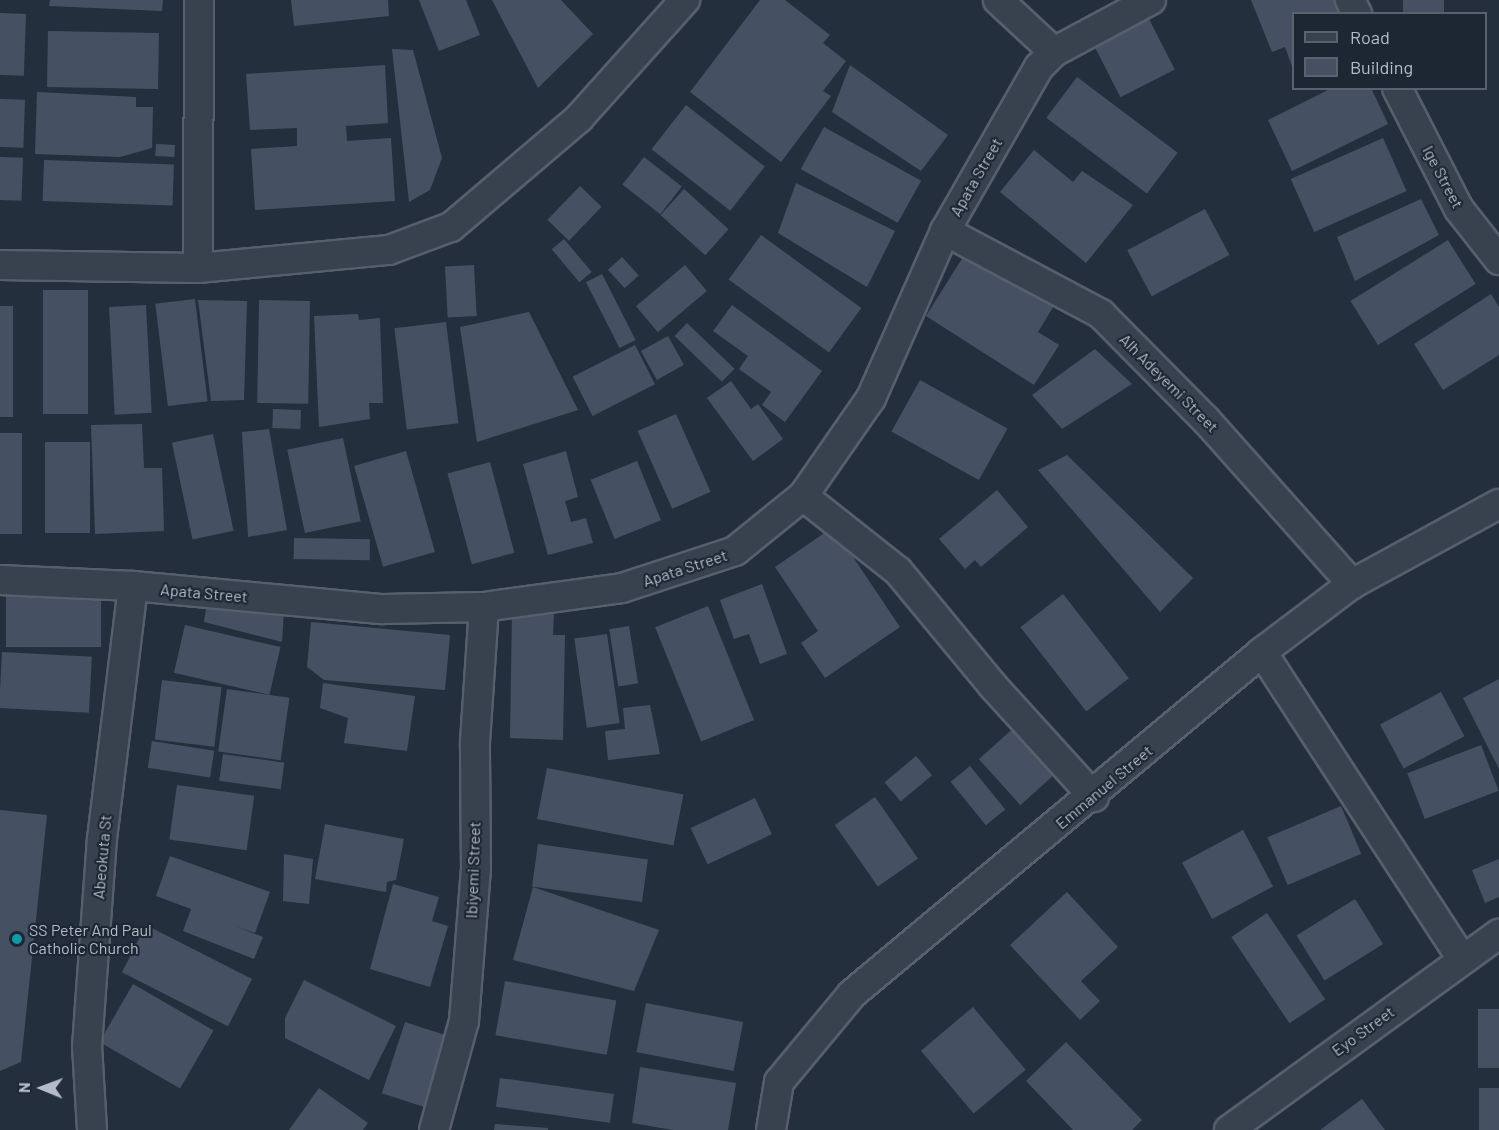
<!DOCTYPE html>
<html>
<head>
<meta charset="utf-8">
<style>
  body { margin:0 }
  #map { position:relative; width:1499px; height:1130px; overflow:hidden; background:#242f3e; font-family:Barlow,sans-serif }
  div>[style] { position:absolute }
  .building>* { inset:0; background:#455162; transform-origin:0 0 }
  .roads { filter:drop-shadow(2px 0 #565f6c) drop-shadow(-2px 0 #565f6c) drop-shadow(0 2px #565f6c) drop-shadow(0 -2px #565f6c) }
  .minor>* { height:28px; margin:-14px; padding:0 14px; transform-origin:14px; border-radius:14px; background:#38414e }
  .dots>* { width:16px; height:16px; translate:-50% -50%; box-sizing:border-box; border:3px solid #1d2633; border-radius:50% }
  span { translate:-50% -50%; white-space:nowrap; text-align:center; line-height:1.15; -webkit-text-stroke:4.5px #1d2633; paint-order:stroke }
  .street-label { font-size:16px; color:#b4bcc9 }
  .poi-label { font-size:16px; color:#b4bcc9 }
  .left { translate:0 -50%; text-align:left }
  .legend { position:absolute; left:1292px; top:12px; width:195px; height:78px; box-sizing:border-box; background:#1d2633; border:2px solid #59626f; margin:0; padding:8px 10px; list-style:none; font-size:18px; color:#b4bcc9 }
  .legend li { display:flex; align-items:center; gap:12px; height:30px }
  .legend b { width:30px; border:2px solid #59626f }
  .north { position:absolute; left:12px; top:1058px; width:60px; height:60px; -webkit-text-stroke:4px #1d2633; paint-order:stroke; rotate:271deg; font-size:16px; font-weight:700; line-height:24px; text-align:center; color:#b4bcc9 }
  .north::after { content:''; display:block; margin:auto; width:21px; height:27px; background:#b4bcc9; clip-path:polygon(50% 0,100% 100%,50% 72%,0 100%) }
</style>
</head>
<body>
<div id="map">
  <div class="building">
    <div style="clip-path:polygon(50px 0,163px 0,162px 11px,49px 6px)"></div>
    <div style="clip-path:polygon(291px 0,388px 0,389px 16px,294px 26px)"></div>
    <div style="clip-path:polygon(419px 0,466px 0,480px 35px,439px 51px)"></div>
    <div style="clip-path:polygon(492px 0,561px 0,593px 34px,538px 88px)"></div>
    <div style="clip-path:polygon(760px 0,785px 0,830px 35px,823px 43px,846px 61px,823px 91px,831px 96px,781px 162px,690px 92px)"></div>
    <div style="clip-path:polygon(1251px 0,1335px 0,1340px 14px,1294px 14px,1293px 69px,1285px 47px,1272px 52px)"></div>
    <div style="left:1403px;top:0;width:41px;height:14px"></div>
    <div style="left:0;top:13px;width:26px;height:62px;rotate:2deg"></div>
    <div style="left:1148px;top:17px;width:59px;height:61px;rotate:63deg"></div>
    <div style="left:48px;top:31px;width:111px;height:56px;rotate:1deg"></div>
    <div style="clip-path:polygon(392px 49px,413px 50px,442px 158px,430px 190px,409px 202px)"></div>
    <div style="clip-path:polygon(385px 65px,388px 123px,346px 126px,347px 141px,391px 138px,395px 201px,255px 210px,251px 149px,297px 146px,297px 128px,250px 130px,246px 74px)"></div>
    <div style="clip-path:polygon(850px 65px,948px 135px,921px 171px,832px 112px)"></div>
    <div style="left:1077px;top:77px;width:126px;height:51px;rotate:37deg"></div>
    <div style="clip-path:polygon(1332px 88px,1371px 88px,1388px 124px,1292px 171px,1268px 120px)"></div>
    <div style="clip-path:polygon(37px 92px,136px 97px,136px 107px,153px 107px,152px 148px,120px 157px,35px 154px)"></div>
    <div style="left:0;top:99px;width:25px;height:48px;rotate:2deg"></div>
    <div style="left:686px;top:105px;width:100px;height:56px;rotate:38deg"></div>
    <div style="left:824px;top:127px;width:111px;height:48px;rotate:29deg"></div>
    <div style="left:1383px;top:138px;width:58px;height:101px;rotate:66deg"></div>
    <div style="left:156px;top:144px;width:19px;height:12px;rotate:3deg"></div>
    <div style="clip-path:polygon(1034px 150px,1073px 182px,1082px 171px,1133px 205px,1086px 263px,1000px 192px)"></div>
    <div style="left:0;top:157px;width:23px;height:43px;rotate:2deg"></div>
    <div style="left:644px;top:157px;width:48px;height:35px;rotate:38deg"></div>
    <div style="left:44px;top:160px;width:130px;height:41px;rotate:2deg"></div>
    <div style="clip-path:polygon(796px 183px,895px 231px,867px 287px,778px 233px)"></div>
    <div style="left:580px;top:186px;width:30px;height:47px;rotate:44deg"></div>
    <div style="left:684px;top:189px;width:60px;height:35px;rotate:42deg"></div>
    <div style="clip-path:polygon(1421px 199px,1439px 235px,1355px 281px,1337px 237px)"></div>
    <div style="left:1205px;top:209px;width:52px;height:88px;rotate:62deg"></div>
    <div style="left:761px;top:235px;width:124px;height:55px;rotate:36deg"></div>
    <div style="left:564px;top:239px;width:43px;height:16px;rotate:50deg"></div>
    <div style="left:1448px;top:240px;width:52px;height:115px;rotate:58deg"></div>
    <div style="clip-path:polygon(968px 249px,1055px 304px,1038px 332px,1059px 345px,1034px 385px,926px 316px)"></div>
    <div style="left:622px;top:257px;width:25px;height:19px;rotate:48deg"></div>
    <div style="left:474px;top:265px;width:51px;height:29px;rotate:87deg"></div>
    <div style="left:685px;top:265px;width:34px;height:64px;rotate:50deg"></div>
    <div style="left:602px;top:274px;width:74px;height:18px;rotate:63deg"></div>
    <div style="left:43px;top:290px;width:45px;height:124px"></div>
    <div style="clip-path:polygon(1491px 294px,1499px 307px,1499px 355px,1443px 390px,1414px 344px)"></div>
    <div style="left:195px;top:299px;width:103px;height:40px;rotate:83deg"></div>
    <div style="clip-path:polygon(198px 300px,247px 301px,244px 400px,211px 401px)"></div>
    <div style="left:259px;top:300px;width:51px;height:103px;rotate:1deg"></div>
    <div style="left:146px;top:305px;width:108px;height:37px;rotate:87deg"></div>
    <div style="clip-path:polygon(732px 305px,822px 371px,785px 422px,762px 405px,771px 392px,739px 369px,748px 356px,713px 331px)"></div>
    <div style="left:0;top:306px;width:13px;height:111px"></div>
    <div style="clip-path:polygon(529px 312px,578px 410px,477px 442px,460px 327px)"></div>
    <div style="clip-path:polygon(358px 314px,359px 320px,380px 318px,383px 403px,369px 403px,370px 419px,319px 427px,314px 316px)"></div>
    <div style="left:446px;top:322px;width:102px;height:52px;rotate:83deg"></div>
    <div style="left:687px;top:323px;width:66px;height:18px;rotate:44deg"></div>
    <div style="left:668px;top:336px;width:33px;height:31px;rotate:61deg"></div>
    <div style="left:635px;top:345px;width:44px;height:70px;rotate:63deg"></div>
    <div style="clip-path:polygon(1095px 349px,1132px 384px,1062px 429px,1032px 395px)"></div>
    <div style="left:920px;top:380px;width:100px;height:59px;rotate:29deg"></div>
    <div style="clip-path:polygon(731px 381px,751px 409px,758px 404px,783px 439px,753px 461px,707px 398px)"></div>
    <div style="left:273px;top:409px;width:28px;height:19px;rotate:2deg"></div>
    <div style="left:676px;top:414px;width:85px;height:42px;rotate:66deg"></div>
    <div style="clip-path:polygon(142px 424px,144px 468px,162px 468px,164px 531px,95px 534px,91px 425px)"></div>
    <div style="clip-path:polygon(269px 429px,287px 530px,248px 537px,242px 432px)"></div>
    <div style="left:0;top:433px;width:22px;height:101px"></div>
    <div style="left:213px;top:434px;width:99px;height:42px;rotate:78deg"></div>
    <div style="left:343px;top:438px;width:85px;height:57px;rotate:78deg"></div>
    <div style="left:45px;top:442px;width:45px;height:91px"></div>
    <div style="left:406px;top:451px;width:105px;height:54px;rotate:74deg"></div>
    <div style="clip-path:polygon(566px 451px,578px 497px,565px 501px,571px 522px,586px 518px,593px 543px,548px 555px,523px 464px)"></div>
    <div style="clip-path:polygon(1067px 455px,1193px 578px,1160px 612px,1038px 470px)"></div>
    <div style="left:637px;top:461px;width:64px;height:50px;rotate:68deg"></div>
    <div style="left:490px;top:462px;width:94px;height:44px;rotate:75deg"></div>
    <div style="clip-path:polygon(997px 490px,1028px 527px,981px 567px,975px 560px,965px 569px,939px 539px)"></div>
    <div style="clip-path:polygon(833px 527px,900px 627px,825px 678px,801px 643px,818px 631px,775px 567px)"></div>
    <div style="left:294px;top:538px;width:76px;height:21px;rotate:1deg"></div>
    <div style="clip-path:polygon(762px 584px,787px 654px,760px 664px,749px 634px,734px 639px,720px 600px)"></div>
    <div style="left:101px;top:587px;width:60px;height:95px;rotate:90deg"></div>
    <div style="left:1063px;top:594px;width:107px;height:54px;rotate:52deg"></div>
    <div style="clip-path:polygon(207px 602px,284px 611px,282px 642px,204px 622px)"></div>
    <div style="left:708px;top:606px;width:123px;height:57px;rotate:68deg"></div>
    <div style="clip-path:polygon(512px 612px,554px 613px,553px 635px,565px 635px,563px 740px,510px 738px)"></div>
    <div style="clip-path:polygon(311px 622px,450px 635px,445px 690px,324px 680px,307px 667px)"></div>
    <div style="left:185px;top:625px;width:98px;height:49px;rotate:13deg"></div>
    <div style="left:629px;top:626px;width:58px;height:20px;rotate:81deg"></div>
    <div style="left:607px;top:634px;width:90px;height:33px;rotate:82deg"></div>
    <div style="left:2px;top:652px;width:90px;height:56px;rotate:3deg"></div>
    <div style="clip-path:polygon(1499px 679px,1499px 769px,1463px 698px)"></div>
    <div style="left:162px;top:680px;width:60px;height:60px;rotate:7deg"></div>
    <div style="clip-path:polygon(323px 683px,415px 696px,407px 751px,344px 743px,348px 718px,320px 708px)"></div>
    <div style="left:227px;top:689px;width:63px;height:63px;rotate:8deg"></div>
    <div style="left:1441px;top:692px;width:50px;height:69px;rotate:62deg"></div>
    <div style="clip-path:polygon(650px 705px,660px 754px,608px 760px,605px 731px,625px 729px,623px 708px)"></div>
    <div style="left:1019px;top:723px;width:62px;height:54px;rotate:48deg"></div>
    <div style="left:152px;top:741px;width:63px;height:27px;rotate:9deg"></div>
    <div style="left:1481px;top:745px;width:49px;height:79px;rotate:69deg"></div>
    <div style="left:223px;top:754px;width:62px;height:27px;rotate:8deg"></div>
    <div style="left:916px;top:756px;width:25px;height:41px;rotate:50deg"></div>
    <div style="left:970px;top:766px;width:56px;height:25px;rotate:51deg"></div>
    <div style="left:547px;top:768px;width:139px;height:52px;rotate:11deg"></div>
    <div style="left:177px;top:785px;width:78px;height:55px;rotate:8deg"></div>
    <div style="left:875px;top:797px;width:75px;height:49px;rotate:55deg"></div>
    <div style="left:755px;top:798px;width:40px;height:71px;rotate:65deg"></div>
    <div style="left:1341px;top:806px;width:52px;height:80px;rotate:67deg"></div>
    <div style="clip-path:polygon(0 810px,47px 815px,21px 1062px,0 1071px)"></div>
    <div style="clip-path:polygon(325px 824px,404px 839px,396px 880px,387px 882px,386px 892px,315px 879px)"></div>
    <div style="left:1243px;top:830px;width:64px;height:69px;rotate:62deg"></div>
    <div style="left:538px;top:844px;width:111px;height:43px;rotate:8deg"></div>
    <div style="clip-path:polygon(284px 854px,313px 859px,309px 904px,283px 901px)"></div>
    <div style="clip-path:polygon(170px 856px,270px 892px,255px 933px,235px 926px,263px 937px,254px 959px,183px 931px,191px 909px,156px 896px)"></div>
    <div style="clip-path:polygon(1499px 859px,1499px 897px,1485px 903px,1472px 870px)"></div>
    <div style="clip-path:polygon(393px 884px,439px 897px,432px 921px,448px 926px,430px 987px,370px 969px)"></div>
    <div style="clip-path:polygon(533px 887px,659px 930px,634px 991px,513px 960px)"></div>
    <div style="clip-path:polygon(1067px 892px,1118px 947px,1081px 981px,1100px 1001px,1080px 1020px,1010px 945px)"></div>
    <div style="left:1355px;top:899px;width:53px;height:69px;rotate:58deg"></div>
    <div style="left:1267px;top:913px;width:104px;height:43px;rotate:56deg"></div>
    <div style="left:146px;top:925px;width:119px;height:53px;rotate:27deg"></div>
    <div style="clip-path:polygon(304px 980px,396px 1026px,369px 1080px,285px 1038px,285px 1018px)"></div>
    <div style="left:505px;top:981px;width:113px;height:55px;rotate:10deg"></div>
    <div style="left:133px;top:984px;width:93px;height:67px;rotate:30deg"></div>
    <div style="left:646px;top:1003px;width:99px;height:50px;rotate:11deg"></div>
    <div style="left:973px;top:1007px;width:82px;height:68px;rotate:50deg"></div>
    <div style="left:1499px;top:1009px;width:59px;height:21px;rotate:90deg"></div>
    <div style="left:405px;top:1022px;width:47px;height:75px;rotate:18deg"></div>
    <div style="clip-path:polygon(1066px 1042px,1142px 1120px,1132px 1130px,1073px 1130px,1026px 1081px)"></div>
    <div style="clip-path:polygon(640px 1067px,736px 1083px,728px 1130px,673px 1130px,632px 1123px)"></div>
    <div style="left:500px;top:1078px;width:115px;height:29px;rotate:8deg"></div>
    <div style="clip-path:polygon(319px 1088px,368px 1123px,363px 1130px,289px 1130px)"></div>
    <div style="left:1479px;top:1088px;width:20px;height:42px"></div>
    <div style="clip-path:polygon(1362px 1099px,1385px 1130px,1320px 1130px)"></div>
    <div style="clip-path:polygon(495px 1124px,548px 1128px,548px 1130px,494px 1130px)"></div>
  </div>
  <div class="roads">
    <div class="minor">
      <div style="left:998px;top:0;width:76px;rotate:42.9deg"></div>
      <div style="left:1350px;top:0;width:16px;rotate:63deg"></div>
      <div style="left:1397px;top:88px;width:136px;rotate:62.9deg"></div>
      <div style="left:1459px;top:209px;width:65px;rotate:51.9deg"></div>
      <div style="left:945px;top:231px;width:177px;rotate:28deg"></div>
      <div style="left:1101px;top:314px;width:149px;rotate:45.3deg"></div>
      <div style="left:1206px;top:420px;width:220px;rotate:48.3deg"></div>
      <div style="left:0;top:265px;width:198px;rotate:0.9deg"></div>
      <div style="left:198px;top:268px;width:192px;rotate:-5.4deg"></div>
      <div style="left:389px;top:250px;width:66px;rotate:-20.4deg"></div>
      <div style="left:451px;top:227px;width:168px;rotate:-40.4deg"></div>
      <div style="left:579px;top:118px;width:159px;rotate:-48.1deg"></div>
      <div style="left:198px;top:268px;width:268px;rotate:-89.8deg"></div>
      <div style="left:803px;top:496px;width:121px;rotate:38.3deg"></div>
      <div style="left:898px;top:571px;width:149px;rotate:50.4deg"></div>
      <div style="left:993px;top:686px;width:150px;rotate:47.7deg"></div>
      <div style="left:0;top:580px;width:133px;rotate:2.6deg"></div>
      <div style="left:133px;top:586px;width:251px;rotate:5.3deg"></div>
      <div style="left:383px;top:609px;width:101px;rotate:-1.1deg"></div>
      <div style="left:484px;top:607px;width:139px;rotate:-7.8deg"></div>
      <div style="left:622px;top:588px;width:119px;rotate:-18.1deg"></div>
      <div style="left:735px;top:551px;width:87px;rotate:-39deg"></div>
      <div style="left:803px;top:496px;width:119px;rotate:-55.2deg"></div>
      <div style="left:871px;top:398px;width:183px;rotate:-66.1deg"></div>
      <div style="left:945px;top:231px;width:189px;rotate:-60.2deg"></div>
      <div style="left:1039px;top:67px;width:21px;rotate:-45deg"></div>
      <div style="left:1054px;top:52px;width:110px;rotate:-28.2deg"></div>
      <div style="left:1262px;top:652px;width:366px;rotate:56.9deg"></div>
      <div style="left:92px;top:1130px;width:83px;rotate:-93.4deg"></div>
      <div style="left:87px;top:1047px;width:209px;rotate:-85.9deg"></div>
      <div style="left:102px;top:839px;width:255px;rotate:-83deg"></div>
      <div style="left:434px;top:1130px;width:113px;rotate:-74.6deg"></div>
      <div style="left:464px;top:1021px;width:152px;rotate:-85.5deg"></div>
      <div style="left:476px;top:869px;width:127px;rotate:-90.5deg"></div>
      <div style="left:475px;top:742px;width:135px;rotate:-86.2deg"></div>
      <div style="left:771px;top:1130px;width:49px;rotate:-80.5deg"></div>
      <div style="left:779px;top:1082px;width:114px;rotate:-50.3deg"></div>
      <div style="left:852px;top:994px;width:534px;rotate:-39.83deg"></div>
      <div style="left:1262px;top:652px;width:113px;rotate:-37.1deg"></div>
      <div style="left:1352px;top:584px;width:167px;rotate:-28.6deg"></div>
      <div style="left:1229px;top:1130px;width:334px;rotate:-36deg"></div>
    </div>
  </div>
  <div class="dots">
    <div style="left:17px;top:939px;background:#0f9aa8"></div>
  </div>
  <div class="street-label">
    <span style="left:976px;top:177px;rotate:-60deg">Apata Street</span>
    <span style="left:1443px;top:177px;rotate:62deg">Ige Street</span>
    <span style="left:1169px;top:383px;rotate:45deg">Alh Adeyemi Street</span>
    <span style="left:685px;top:568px;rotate:-18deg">Apata Street</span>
    <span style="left:204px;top:593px;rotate:5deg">Apata Street</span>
    <span style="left:1104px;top:787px;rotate:-40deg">Emmanuel Street</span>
    <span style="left:102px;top:857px;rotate:-85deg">Abeokuta St</span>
    <span style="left:473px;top:870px;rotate:-88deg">Ibiyemi Street</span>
    <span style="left:1363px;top:1031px;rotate:-36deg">Eyo Street</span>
  </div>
  <div class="poi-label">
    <span class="left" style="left:29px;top:939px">SS Peter And Paul<br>Catholic Church</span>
  </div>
  <ul class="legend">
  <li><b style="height:8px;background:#38414e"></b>Road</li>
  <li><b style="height:16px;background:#455162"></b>Building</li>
  </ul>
  <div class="north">N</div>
</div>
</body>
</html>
